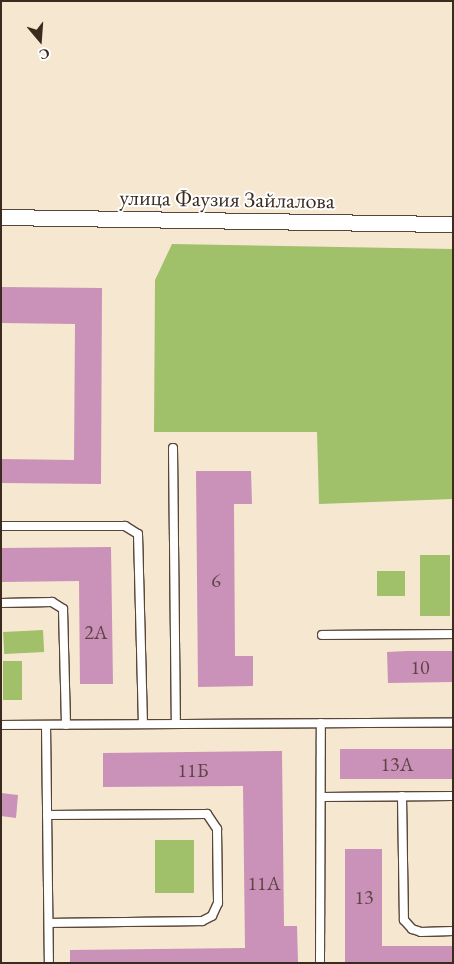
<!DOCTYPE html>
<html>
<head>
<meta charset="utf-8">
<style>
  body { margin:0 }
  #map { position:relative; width:454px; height:964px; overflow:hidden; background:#f6e7d1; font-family:"EB Garamond",serif }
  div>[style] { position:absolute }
  .green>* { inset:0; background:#a0c069; transform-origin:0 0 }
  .building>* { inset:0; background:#ca91b9; transform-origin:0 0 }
  .roads { filter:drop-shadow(1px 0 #574639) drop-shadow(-1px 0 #574639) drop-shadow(0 1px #574639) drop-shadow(0 -1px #574639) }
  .lane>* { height:8px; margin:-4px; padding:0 4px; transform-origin:4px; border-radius:4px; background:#fff }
  .street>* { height:15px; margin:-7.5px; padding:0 7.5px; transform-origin:7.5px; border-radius:7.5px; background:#fff }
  span { translate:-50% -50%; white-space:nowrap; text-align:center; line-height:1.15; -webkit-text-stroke:4px #fff; paint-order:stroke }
  .number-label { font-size:20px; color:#5f4445 }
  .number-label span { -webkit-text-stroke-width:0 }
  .street-label { font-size:22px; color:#3b2a1e }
  .frame { position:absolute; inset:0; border:2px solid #3b2a1e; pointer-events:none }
  .north { position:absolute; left:15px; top:15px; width:50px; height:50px; -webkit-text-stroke:4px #fff; paint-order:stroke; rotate:162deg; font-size:14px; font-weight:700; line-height:20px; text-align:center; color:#3b2a1e }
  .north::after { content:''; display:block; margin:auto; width:18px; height:22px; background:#3b2a1e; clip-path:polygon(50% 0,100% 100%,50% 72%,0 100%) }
</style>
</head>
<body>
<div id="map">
  <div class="green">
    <div style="clip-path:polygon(172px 244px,453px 249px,453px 499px,319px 504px,317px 432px,154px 432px,155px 280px)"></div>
    <div style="left:420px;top:555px;width:30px;height:61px"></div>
    <div style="left:405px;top:571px;width:25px;height:28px;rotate:90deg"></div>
    <div style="left:43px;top:630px;width:22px;height:40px;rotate:87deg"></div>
    <div style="left:3px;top:661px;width:19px;height:39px"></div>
    <div style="left:155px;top:840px;width:39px;height:53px"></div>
  </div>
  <div class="building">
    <div style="clip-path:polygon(1px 287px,102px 288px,101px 484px,1px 483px,1px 459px,74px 460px,75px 324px,1px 323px)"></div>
    <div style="clip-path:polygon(196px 471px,251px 471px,252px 504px,234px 504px,235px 656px,253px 656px,253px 686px,198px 687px)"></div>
    <div style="clip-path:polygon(111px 547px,113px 684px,80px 684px,79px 581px,1px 582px,1px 548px)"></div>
    <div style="clip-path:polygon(407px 651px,453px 651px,453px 682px,388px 683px,387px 652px)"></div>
    <div style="left:453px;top:749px;width:30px;height:113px;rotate:90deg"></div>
    <div style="clip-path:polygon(282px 751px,284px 926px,297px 926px,298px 963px,70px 963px,70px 950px,245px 948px,243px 786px,103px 787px,103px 753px)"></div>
    <div style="clip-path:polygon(1px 793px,18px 795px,16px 818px,1px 816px)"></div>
    <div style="clip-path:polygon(345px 849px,382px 849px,382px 946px,453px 946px,453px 963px,345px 963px)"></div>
  </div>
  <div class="roads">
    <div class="lane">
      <div style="left:173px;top:448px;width:276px;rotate:89.4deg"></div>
      <div style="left:1px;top:526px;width:124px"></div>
      <div style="left:125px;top:526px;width:15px;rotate:32deg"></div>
      <div style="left:138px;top:534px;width:190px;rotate:88.5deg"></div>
      <div style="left:1px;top:603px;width:51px;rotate:-1.1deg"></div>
      <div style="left:52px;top:602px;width:13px;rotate:32deg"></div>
      <div style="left:63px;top:609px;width:116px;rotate:88.5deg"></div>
      <div style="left:322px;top:635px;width:131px;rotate:-0.4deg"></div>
      <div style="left:1px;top:725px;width:452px;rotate:-0.3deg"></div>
      <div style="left:46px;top:725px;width:238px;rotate:89.3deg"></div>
      <div style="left:402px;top:796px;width:124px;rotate:89.1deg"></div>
      <div style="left:404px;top:920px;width:12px;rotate:48deg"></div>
      <div style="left:412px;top:929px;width:9px;rotate:18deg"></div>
      <div style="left:421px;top:932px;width:32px;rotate:-2deg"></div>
      <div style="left:321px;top:797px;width:132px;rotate:-0.4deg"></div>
      <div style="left:47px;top:815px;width:160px;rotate:-0.4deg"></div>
      <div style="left:207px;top:814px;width:18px;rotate:56deg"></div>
      <div style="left:217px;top:829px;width:74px;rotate:89.2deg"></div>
      <div style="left:218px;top:903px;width:14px;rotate:115deg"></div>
      <div style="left:212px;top:916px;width:11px;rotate:153deg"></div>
      <div style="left:202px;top:921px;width:153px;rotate:179.3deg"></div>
      <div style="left:320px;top:963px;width:240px;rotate:-89.8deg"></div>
    </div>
    <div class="street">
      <div style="left:1px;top:217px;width:452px;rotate:0.9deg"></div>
    </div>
  </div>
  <div class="number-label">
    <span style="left:216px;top:580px">6</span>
    <span style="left:96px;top:632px">2А</span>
    <span style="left:420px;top:667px">10</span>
    <span style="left:397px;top:764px">13А</span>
    <span style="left:193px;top:770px">11Б</span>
    <span style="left:264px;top:883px">11А</span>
    <span style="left:364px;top:897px">13</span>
  </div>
  <div class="street-label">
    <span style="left:227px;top:199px;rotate:1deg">улица Фаузия Зайлалова</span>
  </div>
  <div class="frame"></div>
  <div class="north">С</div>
</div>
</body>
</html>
